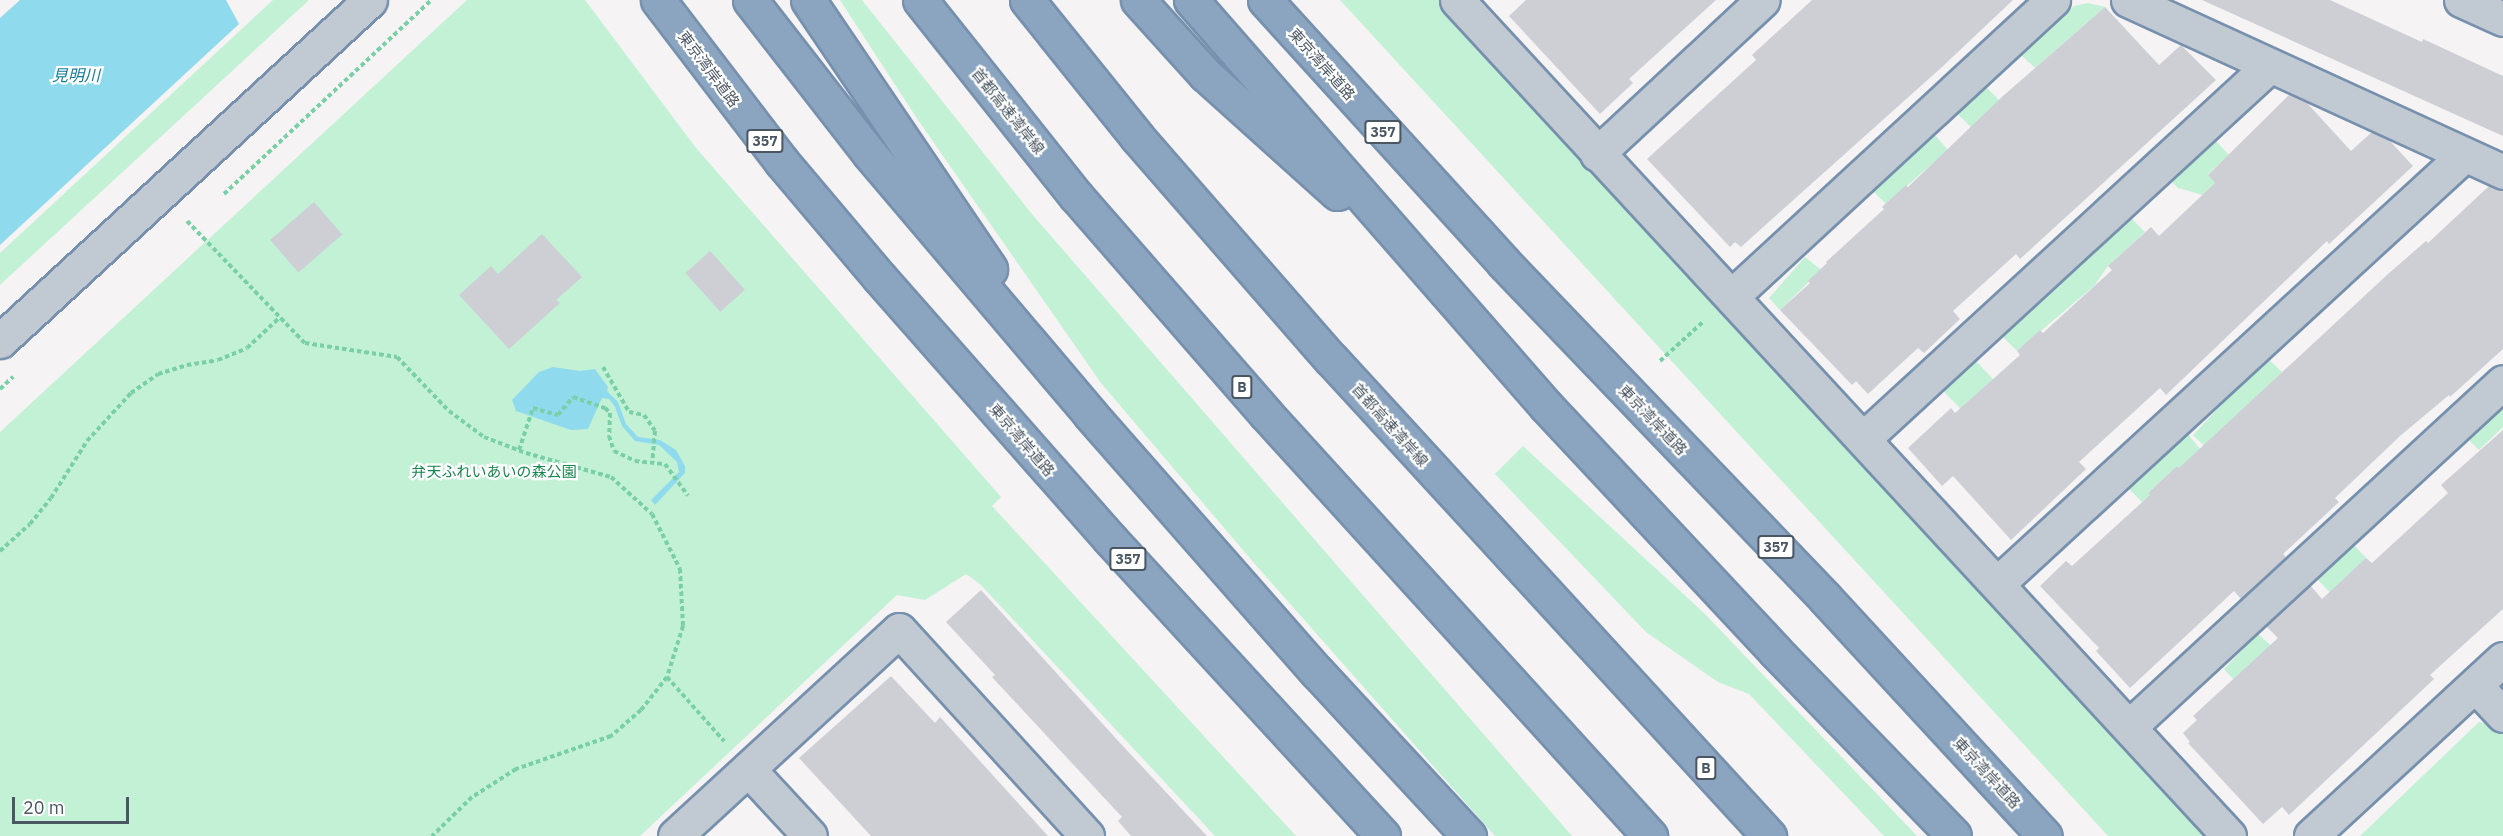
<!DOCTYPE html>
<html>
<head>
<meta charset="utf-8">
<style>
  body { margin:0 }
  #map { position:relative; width:2503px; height:836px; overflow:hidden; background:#f5f3f3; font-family:"IBM Plex Sans","Noto Sans JP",sans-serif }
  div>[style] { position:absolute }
  .green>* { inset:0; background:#c3f1d5; transform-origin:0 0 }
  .water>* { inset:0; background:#90daee }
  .building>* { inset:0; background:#cdcfd5; transform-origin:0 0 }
  .path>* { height:4px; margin-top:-2px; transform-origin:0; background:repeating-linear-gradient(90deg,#7ad0a6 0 4.5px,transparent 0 7.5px) }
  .roads { filter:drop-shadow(2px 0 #7690ad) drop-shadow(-2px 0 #7690ad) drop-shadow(0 2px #7690ad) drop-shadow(0 -2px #7690ad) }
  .minor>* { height:33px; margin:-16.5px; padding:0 16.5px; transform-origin:16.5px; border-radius:16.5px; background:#c1cad2 }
  .highway>* { height:33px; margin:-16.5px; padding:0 16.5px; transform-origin:16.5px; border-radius:16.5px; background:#8ba5c1 }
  span { translate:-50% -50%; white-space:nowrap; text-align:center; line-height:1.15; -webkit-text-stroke:4.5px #fff; paint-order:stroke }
  .shield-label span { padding:2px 4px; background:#fff; border:2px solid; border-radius:4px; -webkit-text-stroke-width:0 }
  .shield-label { font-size:14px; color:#4a5661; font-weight:700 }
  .street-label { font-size:15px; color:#4a5661 }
  .park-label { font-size:15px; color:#17864f }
  .water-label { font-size:16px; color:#0c7c9b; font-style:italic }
  .scale { position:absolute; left:12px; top:797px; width:117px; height:27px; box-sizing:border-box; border:3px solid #4a5661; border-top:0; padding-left:8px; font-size:18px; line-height:21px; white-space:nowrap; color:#4a5661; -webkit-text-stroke:4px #fff; paint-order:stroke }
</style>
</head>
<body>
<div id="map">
  <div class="green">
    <div style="clip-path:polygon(273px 0,309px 0,0 285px,0 253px)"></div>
    <div style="clip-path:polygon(467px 0,585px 0,696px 148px,1001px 497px,992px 506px,1296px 836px,1215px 836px,980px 584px,966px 574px,925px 600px,897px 595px,640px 836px,0 836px,0 432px)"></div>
    <div style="clip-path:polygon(840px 0,862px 0,1031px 213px,1572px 836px,1495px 836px,1254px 563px,1101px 383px,918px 120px)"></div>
    <div style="clip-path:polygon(1340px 0,1441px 0,2212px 836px,2108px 836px)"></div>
    <div style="clip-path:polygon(2088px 3px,2105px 7px,2035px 68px,2021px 55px,2074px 6px)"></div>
    <div style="left:1986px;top:87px;width:28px;height:39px;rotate:45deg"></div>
    <div style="clip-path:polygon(1934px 134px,1948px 150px,1886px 204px,1873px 191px)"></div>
    <div style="clip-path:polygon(2216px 141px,2229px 155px,2208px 174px,2215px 183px,2203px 195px,2178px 188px,2172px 182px)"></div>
    <div style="clip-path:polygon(2129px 216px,2145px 232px,2108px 266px,2094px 286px,2017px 351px,2003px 337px)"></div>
    <div style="clip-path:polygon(1805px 257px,1821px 270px,1780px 310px,1769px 298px)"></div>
    <div style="left:2266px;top:357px;width:22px;height:107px;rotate:43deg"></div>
    <div style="clip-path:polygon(1975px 360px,1993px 379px,1970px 400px,1964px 412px,1942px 390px)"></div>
    <div style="clip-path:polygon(2503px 403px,2503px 427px,2479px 450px,2466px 437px)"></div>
    <div style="clip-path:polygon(2186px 432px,2211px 462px,2191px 481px,2177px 466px,2148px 493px,2166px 513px,2160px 520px,2127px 487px)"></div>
    <div style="clip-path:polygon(1523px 446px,1705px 614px,1917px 836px,1884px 836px,1749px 694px,1718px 682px,1646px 632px,1495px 474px)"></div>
    <div style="left:2354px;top:545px;width:18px;height:50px;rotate:47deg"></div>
    <div style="clip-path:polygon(2258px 634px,2277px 651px,2233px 679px,2224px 669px)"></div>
    <div style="clip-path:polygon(2479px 722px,2496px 726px,2503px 733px,2503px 836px,2360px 836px)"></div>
  </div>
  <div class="water">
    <div style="clip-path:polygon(20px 0,226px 0,239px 24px,0 245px,0 18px)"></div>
    <div style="clip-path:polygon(553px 367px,580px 371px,595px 369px,608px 387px,607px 391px,618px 402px,626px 424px,638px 437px,660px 440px,676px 450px,685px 466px,685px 473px,655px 505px,651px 500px,679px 472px,677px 462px,659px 445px,635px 441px,622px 426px,615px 407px,609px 399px,602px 398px,588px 429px,571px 430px,516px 411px,512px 400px,539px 372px)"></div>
  </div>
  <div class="building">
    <div style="clip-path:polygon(1526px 0,1716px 0,1629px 79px,1633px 83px,1600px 114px,1509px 16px)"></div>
    <div style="clip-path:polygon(1812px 0,2013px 0,1942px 67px,1741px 247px,1735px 242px,1730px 247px,1647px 159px,1756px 60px,1752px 55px)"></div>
    <div style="clip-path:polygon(2202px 0,2330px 0,2422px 42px,2423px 39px,2503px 76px,2503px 136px)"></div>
    <div style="clip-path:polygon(2105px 7px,2159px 65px,2181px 45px,2216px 80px,2020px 259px,2016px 254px,1953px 311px,1960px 319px,1924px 353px,1918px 348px,1868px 394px,1856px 381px,1852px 385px,1780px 310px,1810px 283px,1808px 281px,1827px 263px,1826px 262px,1884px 209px,1882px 207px,1906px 185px,1908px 187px,2003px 96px)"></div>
    <div style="clip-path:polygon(2289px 95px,2307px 103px,2351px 151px,2372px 132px,2389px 140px,2413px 166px,2329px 244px,2327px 241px,2166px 395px,2160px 388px,2079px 462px,2086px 469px,2011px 540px,1953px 476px,1942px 486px,1908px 448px,1951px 408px,1955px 413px,2020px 355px,2017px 351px,2040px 330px,2043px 333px,2112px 270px,2108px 266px,2151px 227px,2159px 236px,2215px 183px,2208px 175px)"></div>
    <div style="clip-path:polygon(2489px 186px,2503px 190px,2503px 349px,2450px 397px,2449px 395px,2400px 436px,2335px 498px,2339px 502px,2283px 554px,2286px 557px,2241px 599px,2234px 591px,2130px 688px,2096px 651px,2099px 648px,2040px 586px,2066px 561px,2072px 566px,2150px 495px,2148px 493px,2177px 466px,2179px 468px,2388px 274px,2426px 241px,2428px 243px)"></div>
    <div style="left:314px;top:202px;width:43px;height:58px;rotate:49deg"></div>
    <div style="clip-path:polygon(542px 234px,582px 277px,556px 300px,560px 303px,509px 349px,459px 295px,491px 266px,498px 274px)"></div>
    <div style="left:710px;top:251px;width:52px;height:33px;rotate:48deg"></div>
    <div style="clip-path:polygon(2503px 430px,2503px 609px,2430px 675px,2434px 679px,2289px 815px,2282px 807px,2263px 824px,2188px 743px,2190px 742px,2183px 733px,2197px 720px,2193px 716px,2278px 638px,2266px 626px,2310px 585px,2322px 599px,2366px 558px,2372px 563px,2448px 493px,2441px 485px)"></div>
    <div style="clip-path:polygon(981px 590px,1120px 743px,1207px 836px,1131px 836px,1118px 821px,1122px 817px,992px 677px,995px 675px,946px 622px)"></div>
    <div style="clip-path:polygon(891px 676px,935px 723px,940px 717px,1048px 836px,871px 836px,799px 758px)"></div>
  </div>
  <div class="path">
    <div style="left:224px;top:194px;width:284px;rotate:-43.1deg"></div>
    <div style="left:187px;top:221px;width:170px;rotate:46deg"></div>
    <div style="left:305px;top:343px;width:93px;rotate:8.7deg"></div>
    <div style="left:397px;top:357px;width:75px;rotate:46.1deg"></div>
    <div style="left:449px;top:411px;width:44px;rotate:36.6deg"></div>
    <div style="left:484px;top:437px;width:45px;rotate:20.9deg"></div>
    <div style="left:526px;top:453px;width:88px;rotate:15.8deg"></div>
    <div style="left:611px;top:477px;width:55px;rotate:42.1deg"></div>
    <div style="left:652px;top:514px;width:62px;rotate:63deg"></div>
    <div style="left:680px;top:569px;width:57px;rotate:87deg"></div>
    <div style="left:683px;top:626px;width:53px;rotate:107.4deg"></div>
    <div style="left:667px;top:677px;width:42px;rotate:128.2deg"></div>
    <div style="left:641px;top:710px;width:40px;rotate:139deg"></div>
    <div style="left:611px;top:736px;width:101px;rotate:160.8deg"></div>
    <div style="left:516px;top:769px;width:52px;rotate:147.5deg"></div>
    <div style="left:472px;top:797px;width:56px;rotate:135.7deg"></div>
    <div style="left:1660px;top:361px;width:59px;rotate:-42.3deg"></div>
    <div style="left:603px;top:367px;width:52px;rotate:60deg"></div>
    <div style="left:629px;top:412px;width:15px;rotate:11deg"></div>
    <div style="left:644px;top:415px;width:19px;rotate:55deg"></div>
    <div style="left:655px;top:431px;width:32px;rotate:95deg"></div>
    <div style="left:0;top:389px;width:18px;rotate:-43deg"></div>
    <div style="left:519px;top:450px;width:44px;rotate:-71.6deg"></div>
    <div style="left:533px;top:408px;width:26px;rotate:16deg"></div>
    <div style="left:558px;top:415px;width:23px;rotate:-50deg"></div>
    <div style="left:573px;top:397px;width:34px;rotate:19deg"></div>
    <div style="left:605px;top:408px;width:7px;rotate:45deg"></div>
    <div style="left:610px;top:413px;width:23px;rotate:92deg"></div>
    <div style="left:609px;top:436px;width:16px;rotate:72deg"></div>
    <div style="left:614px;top:451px;width:23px;rotate:25deg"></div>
    <div style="left:635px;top:461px;width:30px;rotate:6deg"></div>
    <div style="left:665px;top:464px;width:39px;rotate:54deg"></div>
    <div style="left:0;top:551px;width:40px;rotate:-42deg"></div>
    <div style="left:30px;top:524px;width:33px;rotate:-51deg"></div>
    <div style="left:51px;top:498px;width:67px;rotate:-57.7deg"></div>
    <div style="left:87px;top:441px;width:65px;rotate:-47.5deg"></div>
    <div style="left:131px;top:393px;width:33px;rotate:-35deg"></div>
    <div style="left:158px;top:374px;width:30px;rotate:-17deg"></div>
    <div style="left:187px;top:365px;width:31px;rotate:-9deg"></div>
    <div style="left:218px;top:360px;width:31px;rotate:-22deg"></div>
    <div style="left:247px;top:348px;width:45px;rotate:-43.2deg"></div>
    <div style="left:667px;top:677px;width:86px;rotate:48.3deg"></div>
  </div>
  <div class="roads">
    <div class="minor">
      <div style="left:1457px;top:0;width:1138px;rotate:47.28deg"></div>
      <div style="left:2128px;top:0;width:413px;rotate:24.6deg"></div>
      <div style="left:2461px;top:0;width:46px;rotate:24.3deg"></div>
      <div style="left:1597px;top:154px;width:226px;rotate:-42.9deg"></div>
      <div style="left:1732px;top:296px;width:437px;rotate:-42.7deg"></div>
      <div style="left:0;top:341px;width:503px;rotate:-42.66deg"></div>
      <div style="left:1863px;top:439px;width:551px;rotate:-42.57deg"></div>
      <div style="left:1998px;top:583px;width:633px;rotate:-42.57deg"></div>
      <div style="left:2475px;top:685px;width:41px;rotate:47deg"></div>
      <div style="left:2130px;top:726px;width:507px;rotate:-42.68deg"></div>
      <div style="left:748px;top:769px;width:91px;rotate:47.2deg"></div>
      <div style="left:675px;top:836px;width:304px;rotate:-42.6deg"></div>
      <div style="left:899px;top:630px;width:279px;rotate:47.6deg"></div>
      <div style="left:2311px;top:836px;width:261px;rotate:-42.7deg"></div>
    </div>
    <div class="highway">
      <div style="left:658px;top:0;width:203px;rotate:52.6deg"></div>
      <div style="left:781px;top:161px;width:152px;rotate:49.8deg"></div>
      <div style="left:879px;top:277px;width:348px;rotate:48.6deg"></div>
      <div style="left:1109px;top:538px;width:405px;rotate:47.4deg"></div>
      <div style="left:750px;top:0;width:194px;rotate:52.1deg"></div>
      <div style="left:869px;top:153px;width:342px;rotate:49.7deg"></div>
      <div style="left:1090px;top:414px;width:344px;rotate:48.7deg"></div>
      <div style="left:1317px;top:672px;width:224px;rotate:47.2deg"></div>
      <div style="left:808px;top:0;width:325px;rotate:55.9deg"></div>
      <div style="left:920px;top:0;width:251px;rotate:51.5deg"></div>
      <div style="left:1076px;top:196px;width:289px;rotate:48.9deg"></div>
      <div style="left:1266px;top:414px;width:571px;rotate:47.7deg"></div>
      <div style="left:1027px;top:0;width:176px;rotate:51.2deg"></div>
      <div style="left:1137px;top:137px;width:295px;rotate:48.9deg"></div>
      <div style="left:1331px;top:359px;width:648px;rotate:47.44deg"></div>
      <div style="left:1138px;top:0;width:100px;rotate:47.8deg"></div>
      <div style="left:1205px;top:74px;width:178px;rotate:42deg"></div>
      <div style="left:1191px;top:0;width:539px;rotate:48.83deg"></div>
      <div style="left:1546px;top:406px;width:335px;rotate:46.9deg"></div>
      <div style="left:1775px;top:651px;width:257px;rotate:45.9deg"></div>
      <div style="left:1265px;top:0;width:354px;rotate:47.7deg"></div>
      <div style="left:1503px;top:262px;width:465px;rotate:46.2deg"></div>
      <div style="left:1825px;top:598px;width:324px;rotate:47.3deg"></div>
    </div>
  </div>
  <div class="shield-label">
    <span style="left:1383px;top:132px">357</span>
    <span style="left:765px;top:141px">357</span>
    <span style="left:1242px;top:387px">B</span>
    <span style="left:1776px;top:547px">357</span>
    <span style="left:1128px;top:559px">357</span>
    <span style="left:1706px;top:768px">B</span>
  </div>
  <div class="street-label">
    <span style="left:1322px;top:64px;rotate:48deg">東京湾岸道路</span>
    <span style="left:709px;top:69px;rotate:53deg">東京湾岸道路</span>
    <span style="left:1008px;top:111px;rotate:51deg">首都高速湾岸線</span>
    <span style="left:1653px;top:420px;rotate:46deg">東京湾岸道路</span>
    <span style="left:1390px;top:425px;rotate:48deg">首都高速湾岸線</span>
    <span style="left:1022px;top:440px;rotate:49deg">東京湾岸道路</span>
    <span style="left:1987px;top:773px;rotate:47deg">東京湾岸道路</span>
  </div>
  <div class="park-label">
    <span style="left:494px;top:472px">弁天ふれいあいの森公園</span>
  </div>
  <div class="water-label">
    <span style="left:76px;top:75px">見明川</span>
  </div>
  <div class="scale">20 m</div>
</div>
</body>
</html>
